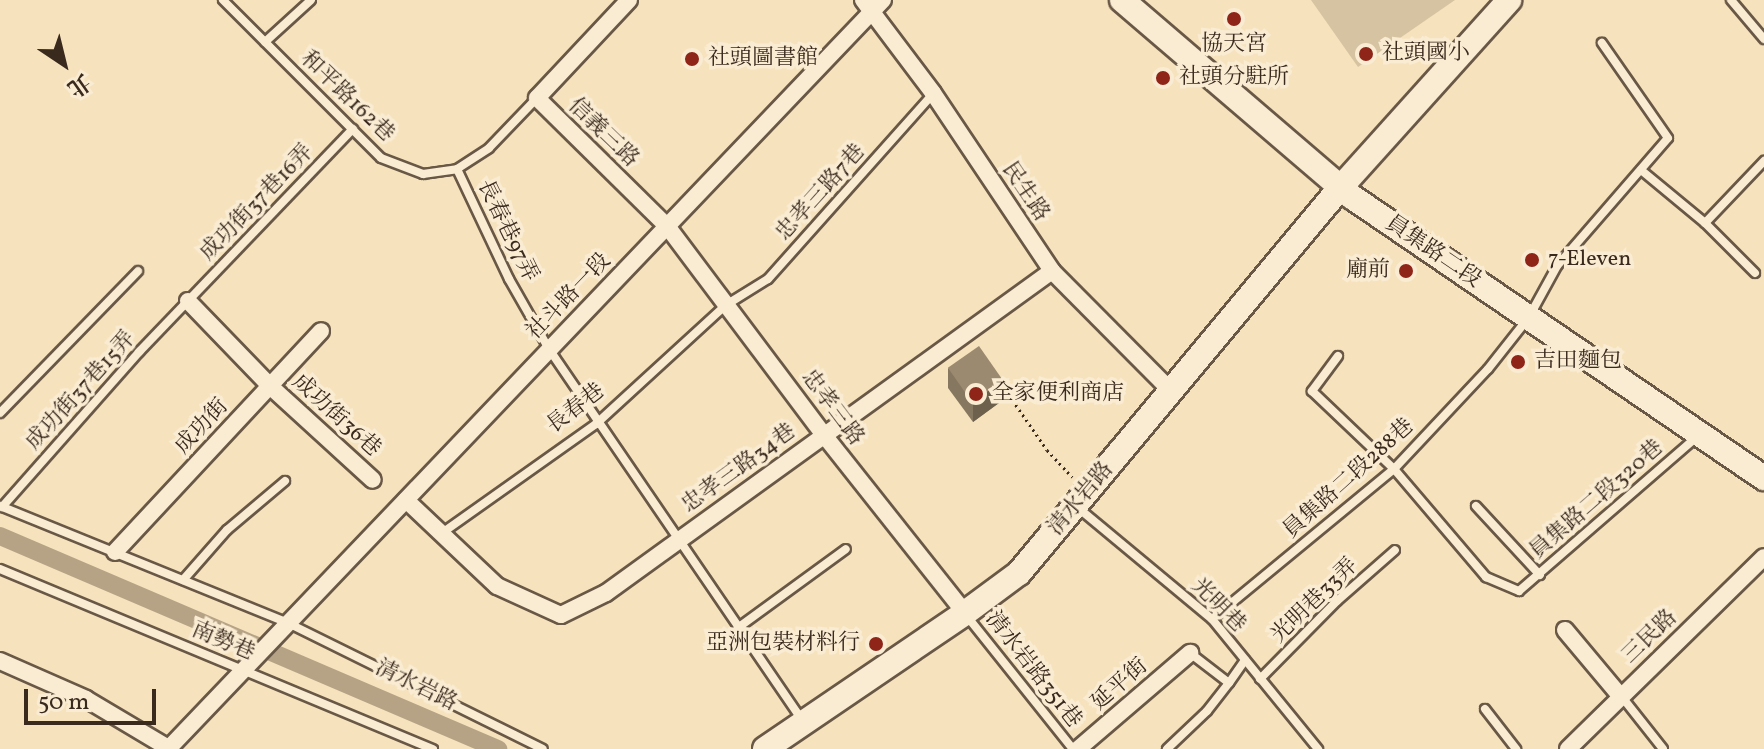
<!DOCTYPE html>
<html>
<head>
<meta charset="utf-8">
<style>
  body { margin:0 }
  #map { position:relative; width:1764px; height:749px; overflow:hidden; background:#f6e2bc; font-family:Vollkorn,"Noto Serif TC",serif }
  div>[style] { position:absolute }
  .green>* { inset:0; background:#d6c3a1 }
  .canal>* { height:18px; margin:-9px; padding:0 9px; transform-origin:9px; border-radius:9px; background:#b6a386 }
  .path>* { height:3px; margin-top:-1.5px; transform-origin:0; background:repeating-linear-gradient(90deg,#3a2a1e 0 2px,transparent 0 6px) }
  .roads { filter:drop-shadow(2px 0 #695846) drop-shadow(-2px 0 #695846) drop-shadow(0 2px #695846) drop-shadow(0 -2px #695846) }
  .lane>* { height:8px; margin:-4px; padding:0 4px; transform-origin:4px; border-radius:4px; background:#f9ecd3 }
  .street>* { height:16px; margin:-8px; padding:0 8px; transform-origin:8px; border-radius:8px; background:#f9ecd3 }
  .secondary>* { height:24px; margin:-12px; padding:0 12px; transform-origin:12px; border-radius:12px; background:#f9ecd3 }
  .wall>* { inset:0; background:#867760 }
  .shaded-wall>* { inset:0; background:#6d614e }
  .building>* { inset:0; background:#9c8a70; transform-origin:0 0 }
  .dots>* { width:22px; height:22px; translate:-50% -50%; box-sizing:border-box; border:4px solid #f9ecd3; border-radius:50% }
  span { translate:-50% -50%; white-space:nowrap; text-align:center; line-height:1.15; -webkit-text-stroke:7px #f9ecd3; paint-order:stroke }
  .poi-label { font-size:22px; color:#3a2a1e }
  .left { translate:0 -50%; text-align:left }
  .right { translate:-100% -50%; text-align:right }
  .street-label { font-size:22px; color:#3a2a1e }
  .north { position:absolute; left:24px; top:24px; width:80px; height:80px; -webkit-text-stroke:6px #f9ecd3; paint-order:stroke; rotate:145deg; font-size:22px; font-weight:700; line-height:32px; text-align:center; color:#3a2a1e }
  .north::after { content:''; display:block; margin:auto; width:28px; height:36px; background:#3a2a1e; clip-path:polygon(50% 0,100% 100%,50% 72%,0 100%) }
  .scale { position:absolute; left:24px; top:689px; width:132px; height:36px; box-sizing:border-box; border:4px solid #3a2a1e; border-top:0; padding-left:10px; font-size:24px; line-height:28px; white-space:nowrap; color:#3a2a1e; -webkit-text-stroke:6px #f9ecd3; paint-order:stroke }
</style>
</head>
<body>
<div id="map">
  <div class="green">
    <div style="clip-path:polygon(1311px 0,1455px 0,1358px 67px)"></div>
  </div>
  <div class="canal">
    <div style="left:0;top:536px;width:542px;rotate:23.16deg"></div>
  </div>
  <div class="path">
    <div style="left:1002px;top:385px;width:79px;rotate:55.3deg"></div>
    <div style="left:1047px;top:450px;width:37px;rotate:47deg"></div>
  </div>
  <div class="roads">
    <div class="lane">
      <div style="left:223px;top:0;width:223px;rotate:45deg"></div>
      <div style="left:381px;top:158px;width:45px;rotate:20.9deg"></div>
      <div style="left:423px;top:174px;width:34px;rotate:-8deg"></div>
      <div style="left:457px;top:169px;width:38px;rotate:-33deg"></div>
      <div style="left:489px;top:148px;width:69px;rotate:-46.2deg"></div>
      <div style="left:1731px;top:0;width:51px;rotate:49.8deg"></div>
      <div style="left:265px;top:42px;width:62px;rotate:-42.4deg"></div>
      <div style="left:457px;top:169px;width:122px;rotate:64.7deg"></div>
      <div style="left:509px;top:279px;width:81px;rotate:60.3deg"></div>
      <div style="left:549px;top:349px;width:449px;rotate:55.7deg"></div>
      <div style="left:1641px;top:170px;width:83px;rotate:39.6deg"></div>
      <div style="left:1755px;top:273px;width:71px;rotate:-135deg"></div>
      <div style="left:1705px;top:223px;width:86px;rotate:-46.4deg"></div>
      <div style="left:1338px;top:356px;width:44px;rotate:126.6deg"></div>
      <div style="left:1312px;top:391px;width:113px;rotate:43.6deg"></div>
      <div style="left:1394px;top:469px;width:142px;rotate:49.6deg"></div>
      <div style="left:1486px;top:577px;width:36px;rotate:23deg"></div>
      <div style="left:1519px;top:591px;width:237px;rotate:-40.9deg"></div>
      <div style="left:0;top:413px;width:198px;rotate:-45.8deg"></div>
      <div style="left:0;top:506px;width:311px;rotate:22.1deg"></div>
      <div style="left:288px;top:623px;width:284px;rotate:26.3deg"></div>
      <div style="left:1476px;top:506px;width:94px;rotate:47.2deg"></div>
      <div style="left:2px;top:507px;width:207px;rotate:-48.5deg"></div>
      <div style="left:139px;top:352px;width:309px;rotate:-46.2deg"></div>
      <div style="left:1077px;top:507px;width:175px;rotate:39.7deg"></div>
      <div style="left:1212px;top:619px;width:168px;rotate:50.8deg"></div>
      <div style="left:442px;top:533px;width:189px;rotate:-35.3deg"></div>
      <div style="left:596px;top:424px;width:176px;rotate:-42.5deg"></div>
      <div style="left:726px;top:305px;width:49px;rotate:-31.8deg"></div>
      <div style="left:768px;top:279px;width:248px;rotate:-48.3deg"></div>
      <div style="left:0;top:569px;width:469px;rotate:22.6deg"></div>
      <div style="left:183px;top:580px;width:67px;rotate:-48.7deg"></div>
      <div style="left:227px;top:530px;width:76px;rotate:-40.2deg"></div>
      <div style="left:966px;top:615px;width:171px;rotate:51.4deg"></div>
      <div style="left:1212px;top:619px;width:236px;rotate:-39.5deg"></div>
      <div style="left:1394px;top:469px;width:137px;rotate:-46.8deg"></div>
      <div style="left:1488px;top:369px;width:66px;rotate:-51.7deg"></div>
      <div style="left:1529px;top:317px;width:58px;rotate:-61.2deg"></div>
      <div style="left:1557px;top:266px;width:169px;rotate:-49.1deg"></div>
      <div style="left:1668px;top:138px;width:116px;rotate:-124.8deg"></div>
      <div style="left:739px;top:627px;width:132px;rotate:-36.1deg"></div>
      <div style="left:1190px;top:653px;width:49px;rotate:37.6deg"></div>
      <div style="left:1229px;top:683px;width:28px;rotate:-55deg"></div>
      <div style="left:1260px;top:679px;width:110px;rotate:-45.4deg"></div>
      <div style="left:1337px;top:601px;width:77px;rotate:-41.3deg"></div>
      <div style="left:1622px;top:697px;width:66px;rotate:51.7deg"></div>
      <div style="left:1485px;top:709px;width:51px;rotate:52.2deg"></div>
      <div style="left:1167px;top:749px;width:55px;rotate:-43.5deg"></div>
      <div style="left:1207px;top:711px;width:36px;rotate:-52deg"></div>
    </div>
    <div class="street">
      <div style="left:629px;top:0;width:134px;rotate:133.2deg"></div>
      <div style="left:537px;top:98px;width:182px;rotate:44.6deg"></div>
      <div style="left:667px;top:226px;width:261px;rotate:53.1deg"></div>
      <div style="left:824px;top:435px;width:227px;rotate:51.6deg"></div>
      <div style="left:863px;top:0;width:116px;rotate:53deg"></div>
      <div style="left:933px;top:93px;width:214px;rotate:56.2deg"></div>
      <div style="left:1052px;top:271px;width:169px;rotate:45.2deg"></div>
      <div style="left:188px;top:301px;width:118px;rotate:46deg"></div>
      <div style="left:270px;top:386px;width:139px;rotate:42.4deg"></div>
      <div style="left:406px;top:500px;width:125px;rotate:43.4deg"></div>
      <div style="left:497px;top:586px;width:70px;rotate:24.4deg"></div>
      <div style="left:561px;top:615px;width:50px;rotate:-26.1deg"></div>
      <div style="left:606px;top:593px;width:550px;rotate:-35.83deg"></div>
      <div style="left:115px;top:552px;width:302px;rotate:-47deg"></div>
      <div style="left:1565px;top:630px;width:87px;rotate:50.1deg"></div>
      <div style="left:0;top:661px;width:94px;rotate:23.8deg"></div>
      <div style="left:86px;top:699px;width:98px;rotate:30.8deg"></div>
      <div style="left:169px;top:748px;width:1034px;rotate:-46.33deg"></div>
      <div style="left:1078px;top:749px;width:148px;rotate:-40.6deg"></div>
      <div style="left:1568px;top:749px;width:274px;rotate:-44.4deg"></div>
    </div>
    <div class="secondary">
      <div style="left:1122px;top:0;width:303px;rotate:40.6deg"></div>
      <div style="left:1352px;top:197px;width:499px;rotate:34.3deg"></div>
      <div style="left:765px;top:749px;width:242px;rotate:-34.2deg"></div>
      <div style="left:965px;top:613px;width:67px;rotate:-36.5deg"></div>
      <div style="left:1019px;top:573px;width:501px;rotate:-50.18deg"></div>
      <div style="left:1340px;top:188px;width:253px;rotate:-48deg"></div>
    </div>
  </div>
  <div class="wall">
    <div style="clip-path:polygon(948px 368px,1003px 400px,973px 422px,948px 388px)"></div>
  </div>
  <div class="shaded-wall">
    <div style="clip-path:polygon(1003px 380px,1003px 400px,973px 422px,973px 402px)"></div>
  </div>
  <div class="building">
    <div style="left:979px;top:346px;width:42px;height:38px;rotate:55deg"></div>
  </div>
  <div class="dots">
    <div style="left:1234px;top:19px;background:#8f2418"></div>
    <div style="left:1366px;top:54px;background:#8f2418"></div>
    <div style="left:692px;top:59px;background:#8f2418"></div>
    <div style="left:1163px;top:78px;background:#8f2418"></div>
    <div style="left:1532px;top:260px;background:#8f2418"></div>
    <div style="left:1406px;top:271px;background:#8f2418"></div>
    <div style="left:1518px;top:362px;background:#8f2418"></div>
    <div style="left:976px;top:394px;background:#8f2418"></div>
    <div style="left:876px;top:644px;background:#8f2418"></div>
  </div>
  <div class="poi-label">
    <span style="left:1234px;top:45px">協天宮</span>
    <span class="left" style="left:1382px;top:54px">社頭國小</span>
    <span class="left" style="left:708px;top:59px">社頭圖書館</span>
    <span class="left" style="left:1179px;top:78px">社頭分駐所</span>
    <span class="left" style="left:1548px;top:260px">7-Eleven</span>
    <span class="right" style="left:1390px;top:271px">廟前</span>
    <span class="left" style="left:1534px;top:362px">吉田麵包</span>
    <span class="left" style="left:992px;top:394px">全家便利商店</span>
    <span class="right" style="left:860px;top:644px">亞洲包裝材料行</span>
  </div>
  <div class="street-label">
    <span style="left:347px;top:97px;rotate:44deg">和平路162巷</span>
    <span style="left:603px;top:133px;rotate:44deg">信義三路</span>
    <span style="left:1025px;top:192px;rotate:56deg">民生路</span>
    <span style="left:821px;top:193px;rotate:-48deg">忠孝三路7巷</span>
    <span style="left:257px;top:203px;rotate:-46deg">成功街37巷16弄</span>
    <span style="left:507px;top:231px;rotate:64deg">長春巷97弄</span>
    <span style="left:1433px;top:252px;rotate:34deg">員集路二段</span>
    <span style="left:569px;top:297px;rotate:-46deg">社斗路一段</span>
    <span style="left:81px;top:391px;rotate:-48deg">成功街37巷15弄</span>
    <span style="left:832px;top:408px;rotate:53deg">忠孝三路</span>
    <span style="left:576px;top:409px;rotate:-38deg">長春巷</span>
    <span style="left:336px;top:416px;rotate:42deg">成功街36巷</span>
    <span style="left:202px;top:427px;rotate:-47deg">成功街</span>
    <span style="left:739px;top:469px;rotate:-36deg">忠孝三路34巷</span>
    <span style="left:1349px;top:479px;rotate:-42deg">員集路二段288巷</span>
    <span style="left:1081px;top:499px;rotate:-50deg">清水岩路</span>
    <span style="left:1597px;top:500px;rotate:-41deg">員集路二段320巷</span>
    <span style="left:1315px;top:601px;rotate:-44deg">光明巷33弄</span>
    <span style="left:1218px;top:606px;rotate:45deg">光明巷</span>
    <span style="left:1650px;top:637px;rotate:-44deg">三民路</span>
    <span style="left:223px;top:642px;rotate:23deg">南勢巷</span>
    <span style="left:1033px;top:670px;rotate:52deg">清水岩路351巷</span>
    <span style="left:1120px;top:685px;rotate:-41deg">延平街</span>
    <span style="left:416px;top:686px;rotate:26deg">清水岩路</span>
  </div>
  <div class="north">北</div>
  <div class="scale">50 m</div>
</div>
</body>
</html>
